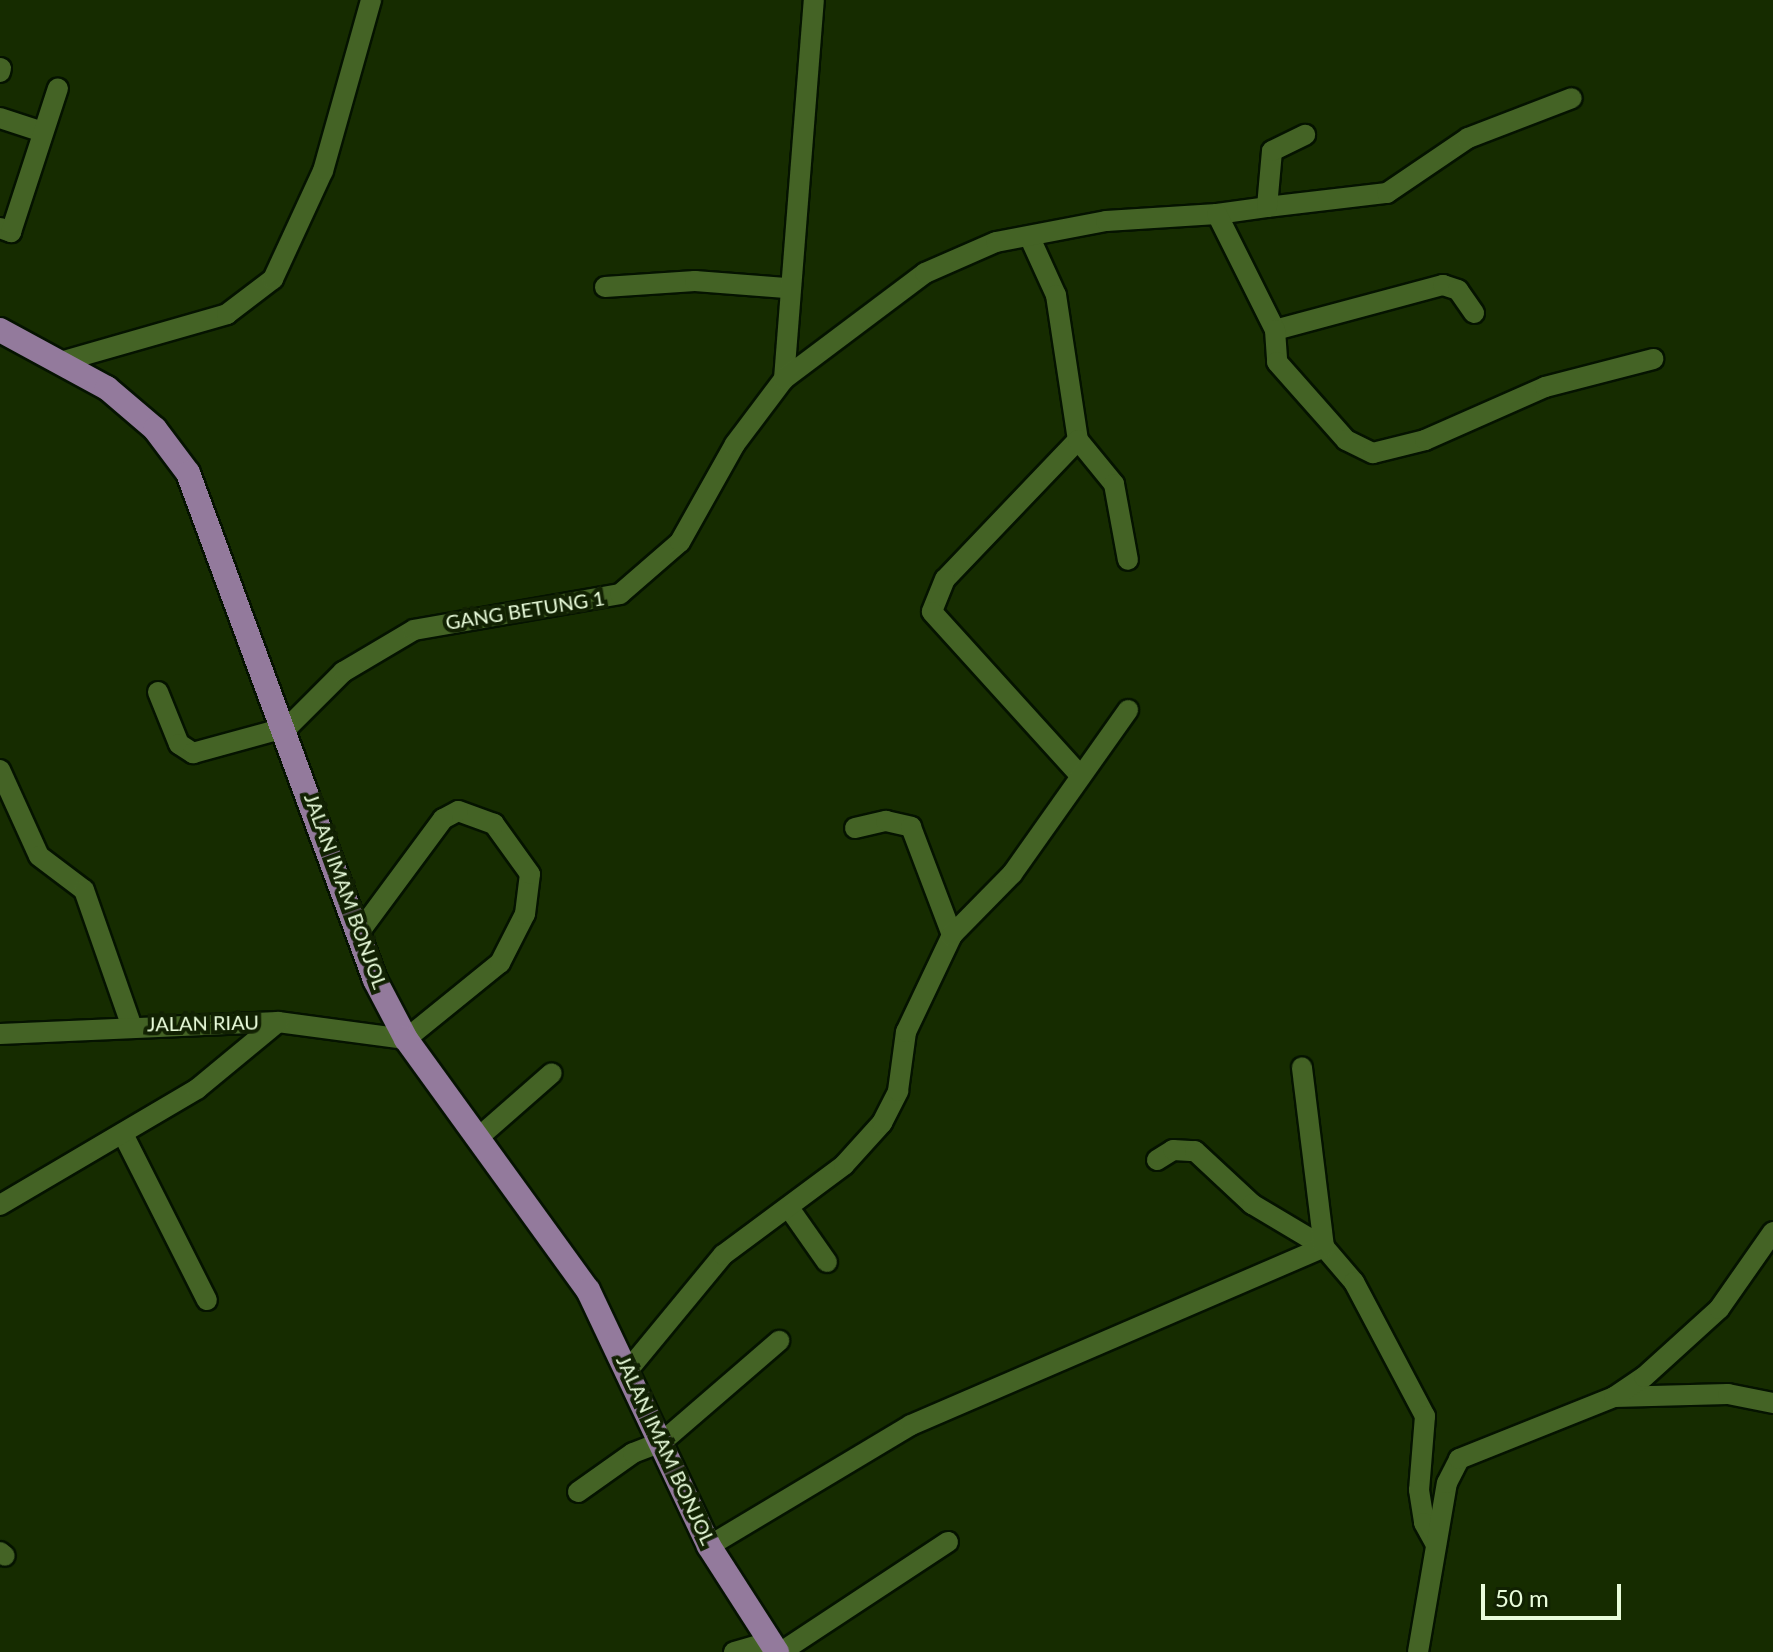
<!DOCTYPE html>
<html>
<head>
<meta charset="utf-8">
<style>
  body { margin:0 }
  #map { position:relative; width:1773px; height:1652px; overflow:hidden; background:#162c00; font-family:Lato,sans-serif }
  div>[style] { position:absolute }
  .roads { filter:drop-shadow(2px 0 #051300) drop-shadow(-2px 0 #051300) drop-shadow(0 2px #051300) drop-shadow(0 -2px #051300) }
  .minor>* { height:20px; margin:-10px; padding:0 10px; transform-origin:10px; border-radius:10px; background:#446325 }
  .major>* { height:24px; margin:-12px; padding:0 12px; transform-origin:12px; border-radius:12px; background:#937a9c }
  span { translate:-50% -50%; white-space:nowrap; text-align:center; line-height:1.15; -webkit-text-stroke:8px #112102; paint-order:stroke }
  .street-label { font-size:20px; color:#e9fcdb }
  .scale { position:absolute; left:1481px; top:1584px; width:140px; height:36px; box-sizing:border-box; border:4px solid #e9fcdb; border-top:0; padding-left:10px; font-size:24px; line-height:28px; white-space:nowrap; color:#e9fcdb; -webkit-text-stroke:6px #112102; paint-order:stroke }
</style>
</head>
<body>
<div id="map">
  <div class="roads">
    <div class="minor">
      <div style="left:0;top:72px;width:4px;rotate:-76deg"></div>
      <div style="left:0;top:118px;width:45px;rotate:18deg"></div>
      <div style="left:1267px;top:207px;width:121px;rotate:-6.7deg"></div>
      <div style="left:1387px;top:193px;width:98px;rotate:-34.2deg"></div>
      <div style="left:1468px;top:138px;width:111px;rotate:-21deg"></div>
      <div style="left:1217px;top:214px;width:50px;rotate:-8deg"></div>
      <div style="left:1267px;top:207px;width:56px;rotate:-84.9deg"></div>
      <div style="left:1272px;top:151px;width:37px;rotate:-26deg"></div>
      <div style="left:0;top:228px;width:12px;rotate:20deg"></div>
      <div style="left:11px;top:232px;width:151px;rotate:-71.9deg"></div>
      <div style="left:1030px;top:238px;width:63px;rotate:65.5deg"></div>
      <div style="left:1056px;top:295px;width:147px;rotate:81.4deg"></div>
      <div style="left:1078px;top:440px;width:192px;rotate:133.7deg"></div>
      <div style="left:945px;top:579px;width:35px;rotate:112deg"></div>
      <div style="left:932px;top:612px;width:219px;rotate:47.8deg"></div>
      <div style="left:605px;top:287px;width:90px;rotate:-3.8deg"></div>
      <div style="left:695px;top:281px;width:91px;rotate:4.4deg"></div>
      <div style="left:1275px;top:330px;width:174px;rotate:-15deg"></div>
      <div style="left:1443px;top:285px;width:16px;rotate:18deg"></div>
      <div style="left:1458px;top:290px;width:28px;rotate:55deg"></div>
      <div style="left:60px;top:362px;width:174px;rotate:-16deg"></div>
      <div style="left:227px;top:314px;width:58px;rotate:-37.3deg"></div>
      <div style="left:273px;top:279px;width:119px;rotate:-65.2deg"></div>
      <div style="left:323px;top:171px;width:178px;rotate:-74.3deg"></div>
      <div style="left:784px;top:379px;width:380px;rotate:-85.5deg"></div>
      <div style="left:1078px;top:440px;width:57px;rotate:50.7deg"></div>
      <div style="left:1114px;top:484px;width:77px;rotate:79.6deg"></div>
      <div style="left:158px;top:692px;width:56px;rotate:68deg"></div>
      <div style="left:179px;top:744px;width:17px;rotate:33deg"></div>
      <div style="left:193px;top:753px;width:98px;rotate:-15.3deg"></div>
      <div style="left:288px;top:727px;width:78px;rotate:-45deg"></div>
      <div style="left:343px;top:672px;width:82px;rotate:-30.6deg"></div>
      <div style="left:414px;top:630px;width:209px;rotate:-9.9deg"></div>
      <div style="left:620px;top:594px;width:79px;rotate:-40.9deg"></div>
      <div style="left:680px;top:542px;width:112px;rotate:-60.7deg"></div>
      <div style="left:735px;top:444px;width:81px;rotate:-53deg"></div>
      <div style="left:784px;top:379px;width:176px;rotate:-36.9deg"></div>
      <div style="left:925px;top:273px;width:77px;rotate:-23.6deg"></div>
      <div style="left:996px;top:242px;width:112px;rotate:-10.8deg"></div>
      <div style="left:1106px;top:221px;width:111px;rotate:-3.6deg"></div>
      <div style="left:1217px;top:214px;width:130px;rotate:63.4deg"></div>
      <div style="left:1275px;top:330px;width:32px;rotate:86deg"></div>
      <div style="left:1277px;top:362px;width:104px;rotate:48.5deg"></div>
      <div style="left:1346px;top:440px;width:30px;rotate:26deg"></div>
      <div style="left:1373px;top:453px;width:54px;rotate:-14deg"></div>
      <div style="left:1425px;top:440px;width:131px;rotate:-23.8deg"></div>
      <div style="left:1545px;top:387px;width:112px;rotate:-14.5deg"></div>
      <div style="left:0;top:770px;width:94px;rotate:65.6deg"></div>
      <div style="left:39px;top:856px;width:56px;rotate:37.1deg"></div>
      <div style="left:84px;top:890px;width:142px;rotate:70.7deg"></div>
      <div style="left:855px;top:828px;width:32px;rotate:-13deg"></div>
      <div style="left:886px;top:821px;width:26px;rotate:13deg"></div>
      <div style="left:911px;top:827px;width:116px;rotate:69.2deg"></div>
      <div style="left:0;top:1034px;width:278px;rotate:-2.5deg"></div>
      <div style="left:278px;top:1022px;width:129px;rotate:7.6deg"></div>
      <div style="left:406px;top:1039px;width:121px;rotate:-39deg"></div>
      <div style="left:500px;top:963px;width:55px;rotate:-63deg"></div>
      <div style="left:525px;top:914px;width:40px;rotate:-82.9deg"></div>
      <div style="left:530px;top:874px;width:62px;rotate:-125.8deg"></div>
      <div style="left:494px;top:824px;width:38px;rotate:-160deg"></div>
      <div style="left:458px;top:811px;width:17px;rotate:152deg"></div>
      <div style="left:443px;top:819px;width:143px;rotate:126.5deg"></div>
      <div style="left:123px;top:1134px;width:186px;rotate:63.2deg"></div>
      <div style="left:478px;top:1138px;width:98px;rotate:-41.3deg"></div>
      <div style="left:1157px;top:1160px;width:19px;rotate:-32deg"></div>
      <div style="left:1173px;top:1150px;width:22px;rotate:3deg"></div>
      <div style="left:1195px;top:1151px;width:78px;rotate:42.9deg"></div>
      <div style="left:1252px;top:1204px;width:84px;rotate:30.8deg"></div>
      <div style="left:1324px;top:1247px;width:46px;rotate:49.4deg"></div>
      <div style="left:1354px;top:1282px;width:152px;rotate:62.1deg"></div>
      <div style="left:1425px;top:1416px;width:74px;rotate:94.6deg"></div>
      <div style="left:1419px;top:1490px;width:33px;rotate:81deg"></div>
      <div style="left:1424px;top:1523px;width:25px;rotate:61deg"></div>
      <div style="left:0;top:1205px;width:229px;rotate:-30.5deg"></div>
      <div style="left:197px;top:1089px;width:105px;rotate:-39.6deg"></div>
      <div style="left:789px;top:1208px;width:66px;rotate:54.9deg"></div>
      <div style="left:629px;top:1369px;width:148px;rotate:-50.5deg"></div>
      <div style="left:723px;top:1255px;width:151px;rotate:-36.6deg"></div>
      <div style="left:844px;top:1165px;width:57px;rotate:-47.9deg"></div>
      <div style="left:882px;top:1123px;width:36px;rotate:-63deg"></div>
      <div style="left:898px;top:1091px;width:60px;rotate:-82.3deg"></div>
      <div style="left:906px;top:1032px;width:107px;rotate:-64.6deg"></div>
      <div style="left:952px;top:935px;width:86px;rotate:-45.5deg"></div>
      <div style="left:1012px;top:874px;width:201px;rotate:-54.7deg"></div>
      <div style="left:1614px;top:1397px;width:114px;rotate:-1.5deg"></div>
      <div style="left:1728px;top:1394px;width:46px;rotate:11.3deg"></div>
      <div style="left:578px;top:1492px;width:67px;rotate:-35.3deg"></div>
      <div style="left:633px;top:1453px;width:31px;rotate:-21deg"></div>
      <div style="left:662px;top:1442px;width:155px;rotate:-40.8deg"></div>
      <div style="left:709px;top:1546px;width:235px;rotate:-30.9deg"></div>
      <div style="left:911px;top:1425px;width:450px;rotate:-23.3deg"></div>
      <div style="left:1324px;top:1247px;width:181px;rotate:-97deg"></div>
      <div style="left:0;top:1552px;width:6px;rotate:39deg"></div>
      <div style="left:734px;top:1652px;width:36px;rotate:-16deg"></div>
      <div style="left:781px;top:1652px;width:200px;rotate:-33.4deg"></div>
      <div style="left:1418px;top:1652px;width:171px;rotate:-80.3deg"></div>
      <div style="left:1447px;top:1483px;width:27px;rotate:-63deg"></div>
      <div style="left:1459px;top:1459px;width:167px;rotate:-21.8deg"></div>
      <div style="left:1614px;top:1397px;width:36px;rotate:-34deg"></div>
      <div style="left:1644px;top:1377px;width:101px;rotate:-42.2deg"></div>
      <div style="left:1719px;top:1309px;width:94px;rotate:-55deg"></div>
    </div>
    <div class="major">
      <div style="left:0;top:330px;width:122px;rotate:28.5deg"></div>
      <div style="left:107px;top:388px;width:63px;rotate:40.5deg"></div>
      <div style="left:155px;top:429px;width:55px;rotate:53.1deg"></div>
      <div style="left:188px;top:473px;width:540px;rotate:69.75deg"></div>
      <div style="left:375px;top:980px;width:67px;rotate:62.3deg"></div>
      <div style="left:406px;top:1039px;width:310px;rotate:54.1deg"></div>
      <div style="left:588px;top:1290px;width:283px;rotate:64.7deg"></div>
      <div style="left:709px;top:1546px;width:126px;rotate:57.3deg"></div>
    </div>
  </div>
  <div class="street-label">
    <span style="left:525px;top:610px;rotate:-9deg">GANG BETUNG 1</span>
    <span style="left:346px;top:891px;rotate:70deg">JALAN IMAM BONJOL</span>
    <span style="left:203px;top:1023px;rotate:-1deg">JALAN RIAU</span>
    <span style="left:666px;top:1450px;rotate:65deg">JALAN IMAM BONJOL</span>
  </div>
  <div class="scale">50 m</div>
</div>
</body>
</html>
